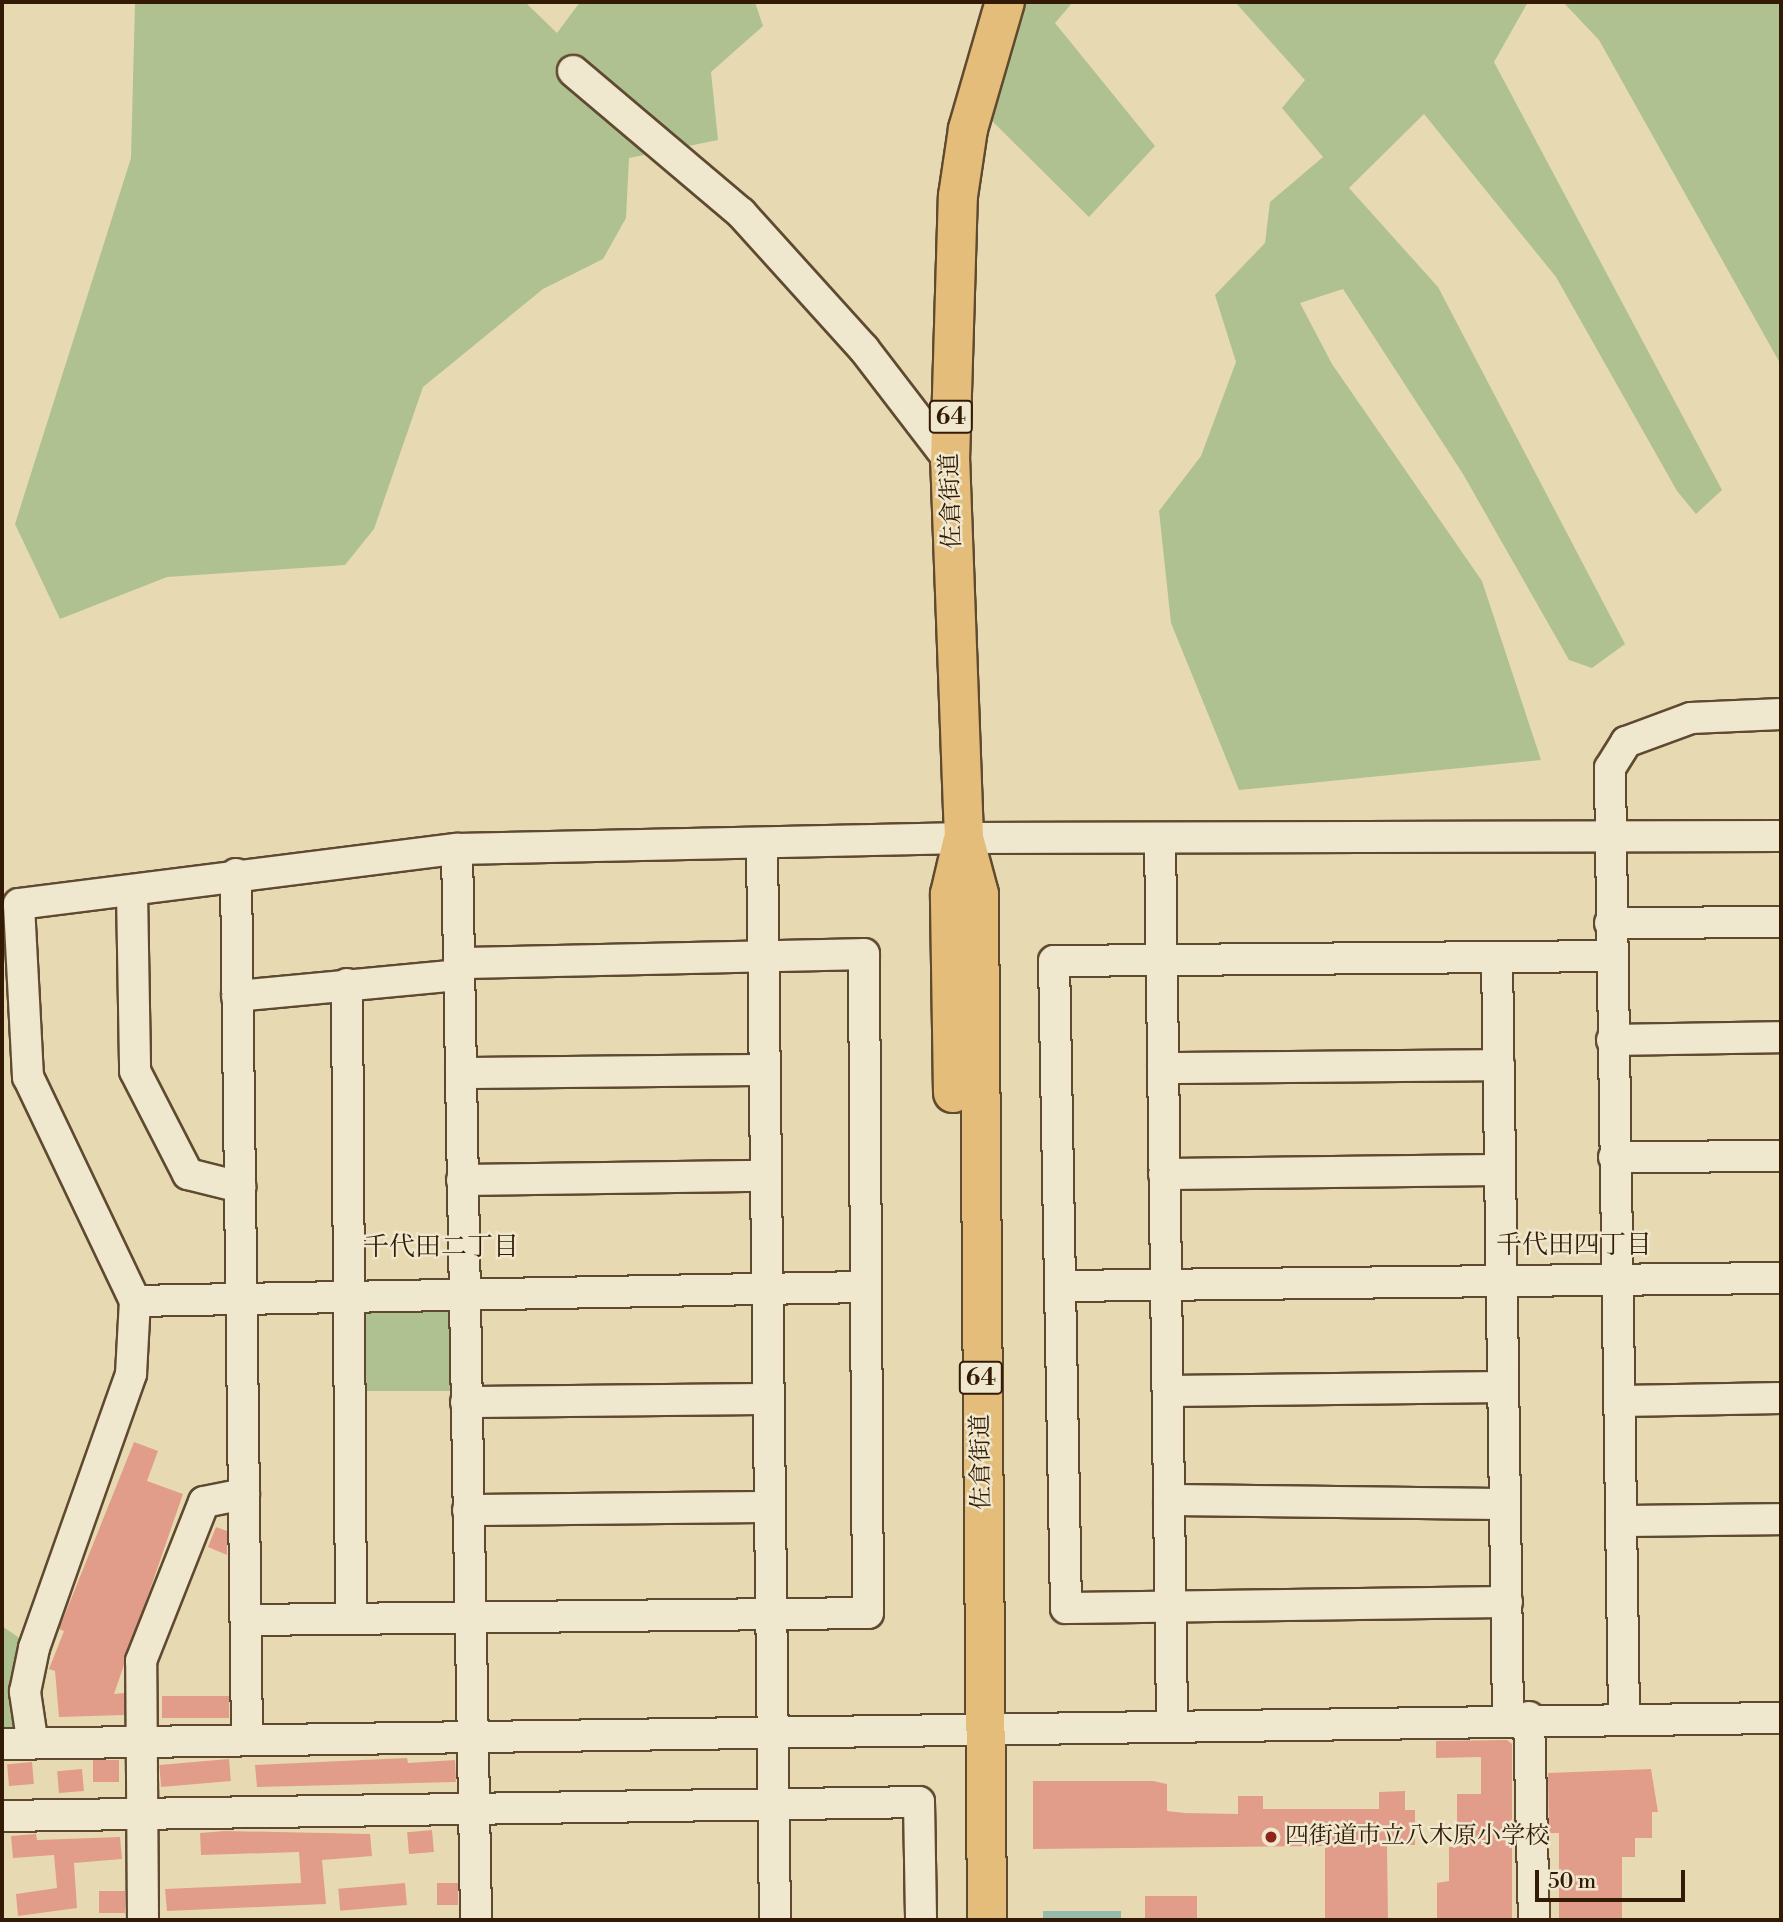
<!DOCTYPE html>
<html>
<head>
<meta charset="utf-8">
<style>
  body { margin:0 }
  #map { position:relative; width:1783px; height:1922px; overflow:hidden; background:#e7dab3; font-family:"Libre Bodoni","Noto Serif JP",serif }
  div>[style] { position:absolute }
  .green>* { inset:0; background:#afc191; transform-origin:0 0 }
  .water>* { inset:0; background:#97bbab; transform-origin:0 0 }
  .building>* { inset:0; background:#e29d8a; transform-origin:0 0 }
  .roads { filter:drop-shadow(2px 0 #5f4a30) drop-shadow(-2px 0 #5f4a30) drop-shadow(0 2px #5f4a30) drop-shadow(0 -2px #5f4a30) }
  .minor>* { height:30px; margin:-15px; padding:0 15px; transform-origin:15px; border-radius:15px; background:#efe7ce }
  .major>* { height:38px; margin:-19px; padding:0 19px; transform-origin:19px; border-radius:19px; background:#e4bd7a }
  .dots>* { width:19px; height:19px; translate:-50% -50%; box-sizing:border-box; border:4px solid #efe7ce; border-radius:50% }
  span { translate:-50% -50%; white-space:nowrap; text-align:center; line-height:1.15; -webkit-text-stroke:5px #efe7ce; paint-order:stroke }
  .shield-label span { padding:2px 5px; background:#efe7ce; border:2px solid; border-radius:5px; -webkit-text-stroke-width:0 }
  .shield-label { font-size:23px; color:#321a04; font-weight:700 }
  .street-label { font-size:24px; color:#321a04 }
  .poi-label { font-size:24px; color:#321a04 }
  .left { translate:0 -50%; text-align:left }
  .neighbourhood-label { font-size:26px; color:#321a04 }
  .frame { position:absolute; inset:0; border:4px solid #321a04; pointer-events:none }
  .scale { position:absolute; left:1535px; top:1870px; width:150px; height:32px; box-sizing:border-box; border:4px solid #321a04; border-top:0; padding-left:9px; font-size:21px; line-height:24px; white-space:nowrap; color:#321a04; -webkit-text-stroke:5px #efe7ce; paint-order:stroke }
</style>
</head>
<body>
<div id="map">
  <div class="green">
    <div style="clip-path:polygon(135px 2px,525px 2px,557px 33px,580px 2px,755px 2px,763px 26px,711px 72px,718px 140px,629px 158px,626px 218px,603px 259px,543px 289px,423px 387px,374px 529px,345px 565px,167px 577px,60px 619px,15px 524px,131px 158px)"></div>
    <div style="clip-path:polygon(1024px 2px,1073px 2px,1055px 23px,1155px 146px,1089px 217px,986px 115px)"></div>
    <div style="clip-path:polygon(1235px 2px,1528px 2px,1494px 62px,1722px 490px,1696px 514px,1677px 491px,1556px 277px,1424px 114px,1349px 188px,1438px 287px,1625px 644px,1592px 668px,1569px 660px,1463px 474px,1343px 289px,1300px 303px,1332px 364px,1482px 581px,1541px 760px,1239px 790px,1171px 623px,1159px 511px,1201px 456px,1236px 362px,1215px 295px,1265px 243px,1270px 202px,1323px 157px,1282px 108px,1305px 80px)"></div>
    <div style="clip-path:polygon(1563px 2px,1781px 2px,1781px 365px,1599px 40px)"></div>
    <div style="left:363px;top:1302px;width:89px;height:89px"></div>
    <div style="clip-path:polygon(2px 1626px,34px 1648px,28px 1743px,2px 1744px)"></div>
  </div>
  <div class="water">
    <div style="left:1121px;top:1911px;width:9px;height:78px;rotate:90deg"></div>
  </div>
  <div class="building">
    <div style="clip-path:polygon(134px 1442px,158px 1451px,147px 1481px,183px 1494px,114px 1694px,124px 1693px,124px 1715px,59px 1717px,55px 1671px,49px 1669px,64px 1631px,59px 1629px)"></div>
    <div style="clip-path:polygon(216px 1527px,227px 1531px,227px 1555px,208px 1547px)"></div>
    <div style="left:229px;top:1696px;width:22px;height:67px;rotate:90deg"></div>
    <div style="clip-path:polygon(1507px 1740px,1512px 1744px,1512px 1920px,1437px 1920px,1437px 1883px,1449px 1881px,1449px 1847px,1457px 1847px,1457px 1794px,1481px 1794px,1481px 1757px,1436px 1758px,1436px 1741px)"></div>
    <div style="clip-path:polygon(407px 1758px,408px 1763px,455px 1760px,456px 1782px,257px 1787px,255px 1765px)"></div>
    <div style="left:229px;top:1759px;width:22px;height:70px;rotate:85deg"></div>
    <div style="left:93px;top:1760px;width:26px;height:22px"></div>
    <div style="left:32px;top:1762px;width:22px;height:25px;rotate:85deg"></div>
    <div style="left:82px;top:1769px;width:22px;height:25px;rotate:85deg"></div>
    <div style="clip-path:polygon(1651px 1769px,1658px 1812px,1652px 1812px,1652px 1838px,1635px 1838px,1635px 1857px,1622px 1857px,1622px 1920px,1559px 1920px,1559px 1833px,1549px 1833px,1548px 1773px)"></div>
    <div style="clip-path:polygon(1033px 1781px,1153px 1781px,1167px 1784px,1167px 1811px,1185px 1813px,1238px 1814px,1238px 1796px,1263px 1796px,1263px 1809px,1379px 1809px,1379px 1792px,1405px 1791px,1405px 1810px,1415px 1810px,1415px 1845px,1387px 1845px,1388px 1920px,1325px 1920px,1325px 1846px,1033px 1849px)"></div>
    <div style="left:432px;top:1830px;width:22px;height:25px;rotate:85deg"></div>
    <div style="clip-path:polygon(225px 1831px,370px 1834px,372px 1856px,322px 1860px,326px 1904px,167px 1911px,165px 1889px,301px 1883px,299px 1852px,201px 1855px,200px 1833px)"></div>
    <div style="clip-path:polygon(36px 1834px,37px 1840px,120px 1837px,122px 1859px,74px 1863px,77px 1908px,18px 1916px,16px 1894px,57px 1888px,54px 1855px,13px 1858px,11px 1836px)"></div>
    <div style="left:405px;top:1883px;width:22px;height:67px;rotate:85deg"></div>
    <div style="left:458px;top:1883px;width:22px;height:21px;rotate:90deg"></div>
    <div style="left:125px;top:1891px;width:22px;height:26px;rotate:90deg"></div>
    <div style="left:1145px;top:1896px;width:52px;height:24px"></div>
  </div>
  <div class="roads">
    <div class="minor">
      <div style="left:573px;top:71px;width:220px;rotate:40.2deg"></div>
      <div style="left:741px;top:213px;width:183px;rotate:47.9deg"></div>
      <div style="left:864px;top:349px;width:141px;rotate:52.5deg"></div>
      <div style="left:1160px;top:838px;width:885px;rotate:89.22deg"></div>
      <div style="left:762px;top:843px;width:1077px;rotate:89.31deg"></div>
      <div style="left:457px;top:849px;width:1071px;rotate:88.98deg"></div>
      <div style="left:236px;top:874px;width:863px;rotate:89.27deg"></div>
      <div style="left:132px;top:892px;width:179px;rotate:89deg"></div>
      <div style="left:135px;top:1071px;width:116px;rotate:62.8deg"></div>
      <div style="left:188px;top:1174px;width:54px;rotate:14deg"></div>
      <div style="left:1610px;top:923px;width:171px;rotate:-0.3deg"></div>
      <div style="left:1497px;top:957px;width:760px;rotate:89.17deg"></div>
      <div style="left:347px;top:984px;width:634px;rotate:89.64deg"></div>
      <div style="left:237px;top:996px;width:223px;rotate:-5.4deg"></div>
      <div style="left:1612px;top:1040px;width:169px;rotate:-1deg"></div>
      <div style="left:1163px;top:1068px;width:336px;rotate:-0.5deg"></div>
      <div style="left:461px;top:1073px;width:304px;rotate:-0.6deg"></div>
      <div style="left:1614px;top:1157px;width:167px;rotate:-0.3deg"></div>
      <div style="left:1164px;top:1174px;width:336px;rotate:-0.7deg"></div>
      <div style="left:462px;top:1180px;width:304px;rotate:-0.8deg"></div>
      <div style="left:1060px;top:1286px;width:721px;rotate:-0.64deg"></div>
      <div style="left:135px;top:1301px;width:731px;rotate:-1.1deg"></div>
      <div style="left:1168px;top:1391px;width:335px;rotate:-0.7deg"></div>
      <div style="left:1619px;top:1401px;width:162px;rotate:-1.1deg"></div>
      <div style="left:466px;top:1402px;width:303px;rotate:-0.6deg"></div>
      <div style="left:1169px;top:1500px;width:336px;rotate:0.7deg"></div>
      <div style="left:468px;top:1510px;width:302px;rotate:-0.6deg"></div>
      <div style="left:1621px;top:1521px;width:160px;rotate:-0.7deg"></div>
      <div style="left:1507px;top:1602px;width:441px;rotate:179.2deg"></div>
      <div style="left:1066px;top:1608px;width:647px;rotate:-91.06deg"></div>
      <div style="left:1054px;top:961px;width:557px;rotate:-0.51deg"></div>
      <div style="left:246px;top:1620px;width:622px;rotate:-0.64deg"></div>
      <div style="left:868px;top:1613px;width:659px;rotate:-90.35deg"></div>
      <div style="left:864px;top:954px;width:405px;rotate:178.7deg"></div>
      <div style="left:1529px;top:1717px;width:203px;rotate:88.6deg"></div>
      <div style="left:1624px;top:1717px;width:949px;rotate:-90.85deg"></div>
      <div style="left:1610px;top:768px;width:31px;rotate:-58deg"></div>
      <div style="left:1626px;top:742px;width:69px;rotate:-20.3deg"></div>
      <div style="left:1691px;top:718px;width:90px;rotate:-2.5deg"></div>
      <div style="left:32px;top:1739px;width:48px;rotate:-98.5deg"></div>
      <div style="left:25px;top:1692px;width:45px;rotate:-78.4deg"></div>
      <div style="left:34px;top:1648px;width:291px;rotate:-70.5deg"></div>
      <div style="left:131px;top:1374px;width:73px;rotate:-86.9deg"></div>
      <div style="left:135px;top:1301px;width:248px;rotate:-115.5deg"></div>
      <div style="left:28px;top:1077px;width:173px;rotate:-93deg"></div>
      <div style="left:19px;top:904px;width:441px;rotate:-7.2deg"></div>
      <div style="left:457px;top:849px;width:507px;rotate:-1.24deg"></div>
      <div style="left:964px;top:838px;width:817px;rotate:-0.14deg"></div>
      <div style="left:2px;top:1744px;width:1779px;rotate:-0.84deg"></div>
      <div style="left:2px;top:1816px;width:917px;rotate:-0.87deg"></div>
      <div style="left:919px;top:1802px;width:118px;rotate:89deg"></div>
      <div style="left:143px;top:1920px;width:259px;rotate:-90.4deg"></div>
      <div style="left:141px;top:1661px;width:171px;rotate:-68.4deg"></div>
      <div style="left:204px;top:1502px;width:41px;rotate:-11.3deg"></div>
    </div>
    <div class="major">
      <div style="left:953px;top:1093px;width:199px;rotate:-90.9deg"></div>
      <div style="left:950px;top:894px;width:52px;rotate:-76.8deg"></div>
      <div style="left:987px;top:1920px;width:1026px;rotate:-90.45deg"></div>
      <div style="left:979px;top:894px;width:58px;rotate:-105deg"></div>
      <div style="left:964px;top:838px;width:377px;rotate:-92.1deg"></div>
      <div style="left:950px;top:461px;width:265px;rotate:-88.3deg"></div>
      <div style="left:958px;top:196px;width:68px;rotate:-81.5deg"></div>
      <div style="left:968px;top:129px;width:132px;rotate:-73.8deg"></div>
    </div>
  </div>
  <div class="dots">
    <div style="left:1271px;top:1837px;background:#8f2418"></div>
  </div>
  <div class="shield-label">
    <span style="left:951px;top:417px">64</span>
    <span style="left:981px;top:1378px">64</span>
  </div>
  <div class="street-label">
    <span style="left:952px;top:501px;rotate:-92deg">佐倉街道</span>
    <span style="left:982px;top:1462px;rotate:-91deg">佐倉街道</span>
  </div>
  <div class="poi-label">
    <span class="left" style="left:1285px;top:1837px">四街道市立八木原小学校</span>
  </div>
  <div class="neighbourhood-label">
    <span style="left:1574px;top:1246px">千代田四丁目</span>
    <span style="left:441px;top:1248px">千代田二丁目</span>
  </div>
  <div class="frame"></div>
  <div class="scale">50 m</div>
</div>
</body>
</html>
